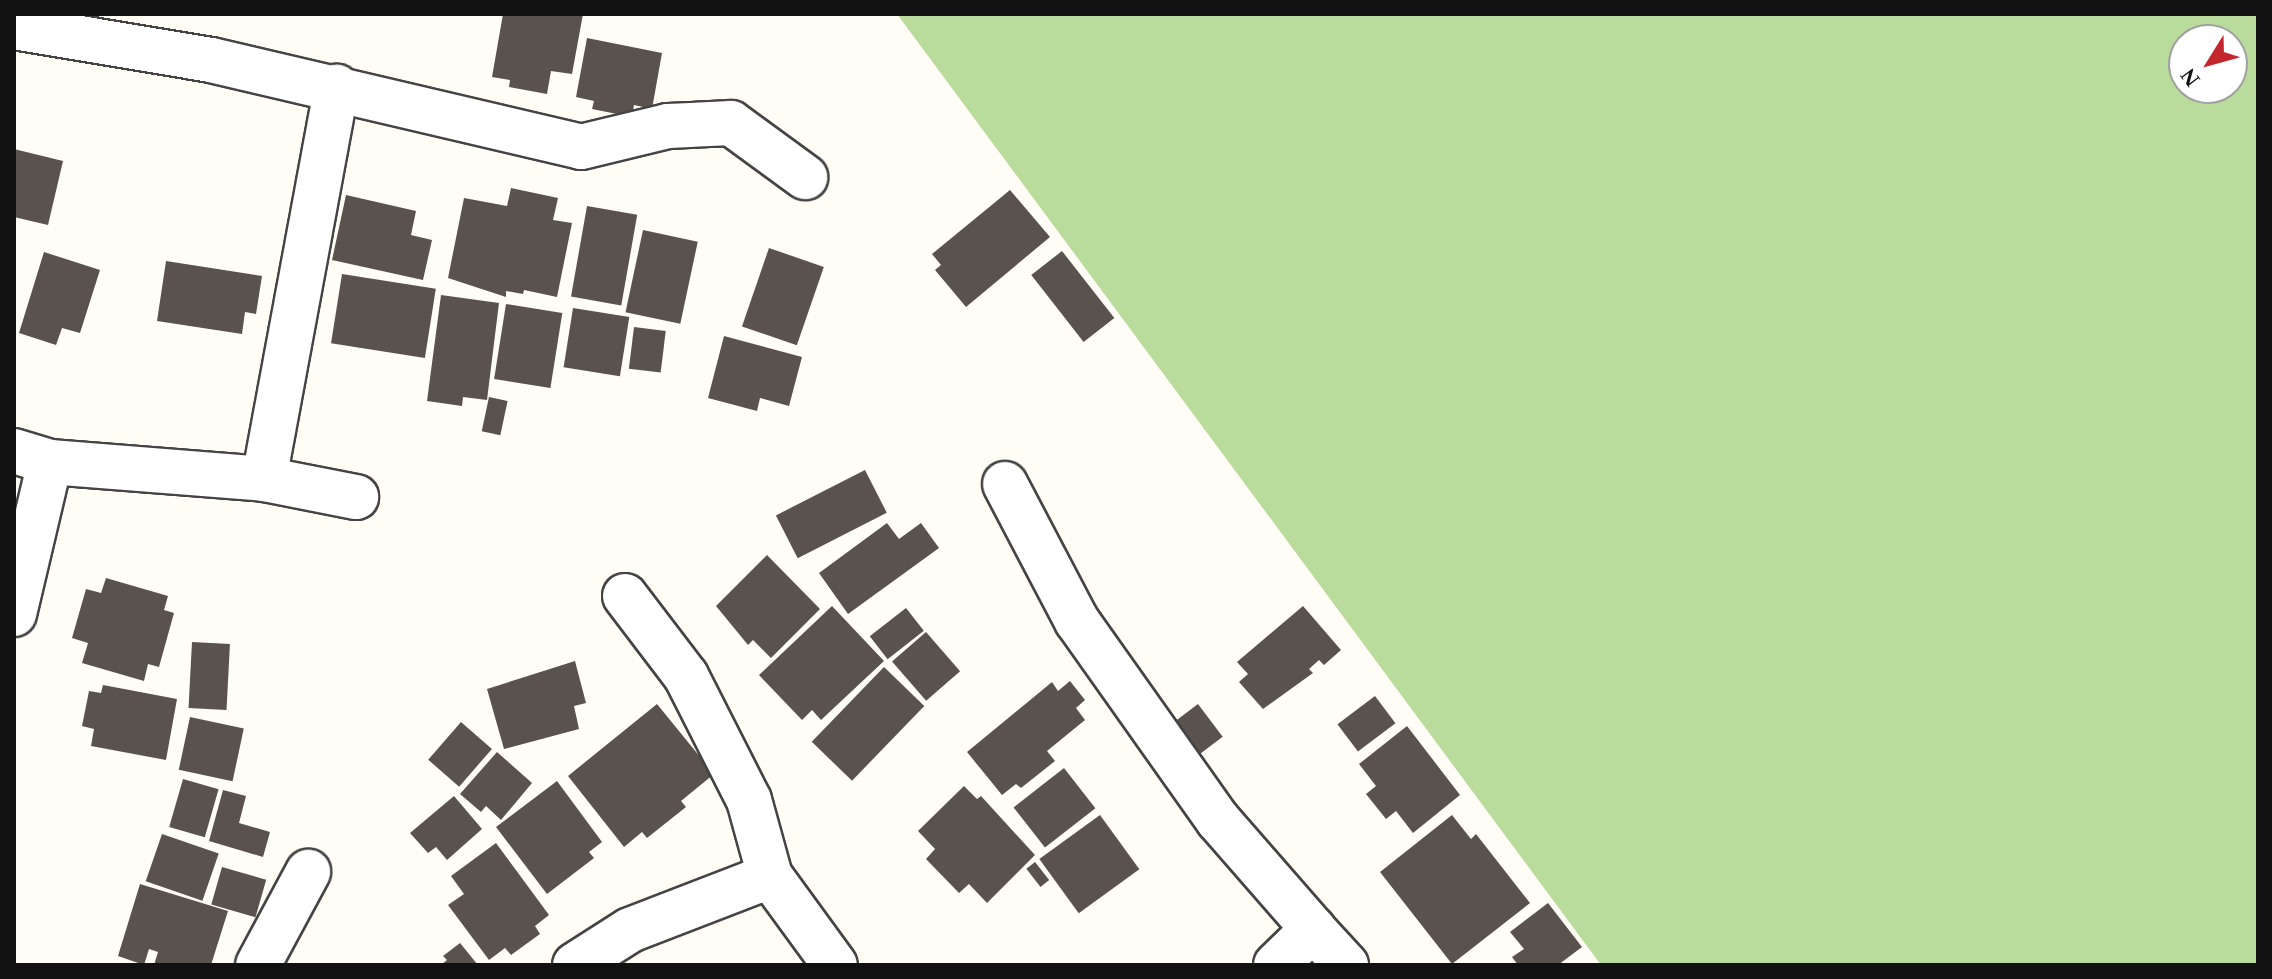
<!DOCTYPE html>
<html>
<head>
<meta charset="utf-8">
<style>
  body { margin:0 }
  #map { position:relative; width:2272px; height:979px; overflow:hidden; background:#fffdf5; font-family:"Times New Roman",serif }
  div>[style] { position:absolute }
  .forest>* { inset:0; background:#b9dc9c }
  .building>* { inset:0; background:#5a524d; transform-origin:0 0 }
  .roads { filter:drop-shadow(2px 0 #444) drop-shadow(-2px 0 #444) drop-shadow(0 2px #444) drop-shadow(0 -2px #444) }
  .minor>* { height:44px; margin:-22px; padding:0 22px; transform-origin:22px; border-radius:22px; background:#fff }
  span { translate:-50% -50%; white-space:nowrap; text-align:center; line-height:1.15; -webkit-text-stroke:8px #fff; paint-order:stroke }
  .frame { position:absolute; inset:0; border:16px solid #111; pointer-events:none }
  .north { position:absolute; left:2168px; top:24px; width:80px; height:80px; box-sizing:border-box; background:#fff; border:2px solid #a0a0a0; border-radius:50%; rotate:233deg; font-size:22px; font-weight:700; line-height:32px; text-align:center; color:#111 }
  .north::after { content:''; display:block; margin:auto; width:28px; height:36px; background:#c4262e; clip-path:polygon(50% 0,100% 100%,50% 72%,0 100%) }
</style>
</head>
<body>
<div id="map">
  <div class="forest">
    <div style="clip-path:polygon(evenodd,897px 14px,2258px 14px,2258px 965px,1601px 965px,897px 14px,2184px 40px,2232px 40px,2232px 88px,2184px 88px,2184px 40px)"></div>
  </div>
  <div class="building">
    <div style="clip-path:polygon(503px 14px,583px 14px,572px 74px,551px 71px,547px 94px,509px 87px,510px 80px,492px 77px)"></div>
    <div style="clip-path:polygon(587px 38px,662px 53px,652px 109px,634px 105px,632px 117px,592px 109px,594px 101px,576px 97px)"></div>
    <div style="clip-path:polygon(14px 149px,63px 161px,48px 225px,14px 217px)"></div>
    <div style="clip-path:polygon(511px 188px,558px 198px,553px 220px,572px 223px,557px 297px,524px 290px,523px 294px,506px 291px,506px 297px,448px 278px,464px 198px,507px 206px)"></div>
    <div style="clip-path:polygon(1010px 190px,1050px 237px,966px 307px,935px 270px,941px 265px,932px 254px)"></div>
    <div style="clip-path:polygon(346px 195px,416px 211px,411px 235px,432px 240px,423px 280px,332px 260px)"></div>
    <div style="left:587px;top:206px;width:51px;height:92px;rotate:10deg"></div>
    <div style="left:643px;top:230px;width:56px;height:84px;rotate:12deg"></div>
    <div style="left:769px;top:248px;width:58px;height:83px;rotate:19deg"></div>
    <div style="left:1062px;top:251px;width:85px;height:39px;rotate:52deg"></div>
    <div style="clip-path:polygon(44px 252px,100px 270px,80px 333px,62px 328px,56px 345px,19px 333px)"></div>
    <div style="clip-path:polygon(166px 261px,262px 276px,256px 314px,245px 312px,242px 334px,157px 321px)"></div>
    <div style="left:342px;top:274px;width:95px;height:70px;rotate:9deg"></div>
    <div style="clip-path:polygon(441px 295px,499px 303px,487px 400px,463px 397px,462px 406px,427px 401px)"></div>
    <div style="left:506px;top:304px;width:57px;height:76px;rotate:9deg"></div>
    <div style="left:573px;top:308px;width:57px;height:60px;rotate:9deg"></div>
    <div style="left:634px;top:327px;width:32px;height:42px;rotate:7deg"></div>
    <div style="clip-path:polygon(724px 336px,802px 357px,789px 406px,760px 398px,757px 411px,708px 398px)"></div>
    <div style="left:489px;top:397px;width:19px;height:35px;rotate:12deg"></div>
    <div style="left:865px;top:470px;width:48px;height:100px;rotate:63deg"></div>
    <div style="clip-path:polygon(887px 523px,899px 539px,921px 523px,939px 548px,848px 614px,819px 573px)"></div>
    <div style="clip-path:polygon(767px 555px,820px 609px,771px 658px,753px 640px,748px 645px,716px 606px)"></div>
    <div style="clip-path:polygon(106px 578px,168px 596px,164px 610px,174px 613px,159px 667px,148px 664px,144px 681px,82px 663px,88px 643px,72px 638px,86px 589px,101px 593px)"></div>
    <div style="clip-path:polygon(832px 606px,884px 661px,821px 720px,812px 710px,802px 720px,759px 675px)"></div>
    <div style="clip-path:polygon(1303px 606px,1341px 650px,1324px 665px,1319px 660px,1309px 669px,1313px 673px,1263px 709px,1239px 682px,1248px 674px,1237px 662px)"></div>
    <div style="left:906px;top:608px;width:29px;height:46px;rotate:52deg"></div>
    <div style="left:926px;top:632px;width:52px;height:45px;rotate:49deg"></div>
    <div style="left:192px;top:642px;width:38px;height:66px;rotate:3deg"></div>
    <div style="clip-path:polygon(575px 661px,586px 703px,574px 706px,579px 729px,504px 749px,487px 689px)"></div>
    <div style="left:884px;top:667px;width:56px;height:104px;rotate:44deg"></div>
    <div style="clip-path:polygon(1070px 681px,1085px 700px,1076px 708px,1085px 720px,1047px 751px,1055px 761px,1021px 788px,1016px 784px,1002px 795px,967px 752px,1052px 682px,1058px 691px)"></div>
    <div style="clip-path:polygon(103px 685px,177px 699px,166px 760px,91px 746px,94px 729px,82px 726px,89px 691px,101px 693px)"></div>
    <div style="left:1375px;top:696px;width:34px;height:47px;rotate:53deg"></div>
    <div style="clip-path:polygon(657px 704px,714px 774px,681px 801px,686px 807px,647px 838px,642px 832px,624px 847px,568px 776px)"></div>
    <div style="left:1198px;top:704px;width:41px;height:29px;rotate:53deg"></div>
    <div style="left:190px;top:717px;width:55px;height:54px;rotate:12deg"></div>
    <div style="left:461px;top:722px;width:41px;height:50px;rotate:41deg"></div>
    <div style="clip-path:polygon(1407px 726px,1460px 795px,1413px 833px,1396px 811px,1386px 819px,1366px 794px,1376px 786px,1359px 764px)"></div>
    <div style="clip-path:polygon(497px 752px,532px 783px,501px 820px,486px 806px,481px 812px,460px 794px)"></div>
    <div style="left:1064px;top:768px;width:51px;height:64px;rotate:52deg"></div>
    <div style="left:183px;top:779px;width:37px;height:50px;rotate:16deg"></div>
    <div style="clip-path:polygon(557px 781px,602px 842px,589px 852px,594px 858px,547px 894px,496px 827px)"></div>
    <div style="clip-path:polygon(964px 786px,977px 799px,981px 796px,1035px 855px,987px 903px,969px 884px,959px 893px,926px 859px,935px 849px,918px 831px)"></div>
    <div style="clip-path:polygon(223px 790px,246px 796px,239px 823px,270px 832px,263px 857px,209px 841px)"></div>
    <div style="clip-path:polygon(454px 796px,482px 829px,447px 860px,436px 847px,428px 853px,410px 833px)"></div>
    <div style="left:1100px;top:815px;width:67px;height:75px;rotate:54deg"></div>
    <div style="clip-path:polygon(1452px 815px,1471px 839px,1476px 834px,1530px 903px,1452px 964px,1380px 872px)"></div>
    <div style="left:162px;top:834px;width:60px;height:50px;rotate:19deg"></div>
    <div style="clip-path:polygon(496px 843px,549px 915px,535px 926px,540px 934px,511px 955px,505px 948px,489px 960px,448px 905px,464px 894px,451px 876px)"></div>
    <div style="left:1035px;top:862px;width:23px;height:11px;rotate:52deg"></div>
    <div style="left:222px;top:867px;width:46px;height:39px;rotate:16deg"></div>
    <div style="clip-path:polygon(140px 884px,228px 911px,211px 965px,154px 965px,158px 952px,149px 949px,144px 965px,118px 956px)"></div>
    <div style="clip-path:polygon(1548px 903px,1582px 947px,1558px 965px,1518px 965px,1512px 957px,1524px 949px,1510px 932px)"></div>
    <div style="clip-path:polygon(460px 943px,478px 965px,441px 965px,447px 960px,443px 956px)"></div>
  </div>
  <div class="roads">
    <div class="minor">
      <div style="left:14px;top:27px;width:200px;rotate:9.5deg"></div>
      <div style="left:211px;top:60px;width:380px;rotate:13.2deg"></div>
      <div style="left:581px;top:147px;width:89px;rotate:-13.6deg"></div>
      <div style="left:668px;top:126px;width:63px;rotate:-2.7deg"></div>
      <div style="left:731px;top:123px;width:92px;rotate:36.1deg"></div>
      <div style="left:14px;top:451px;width:38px;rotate:17deg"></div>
      <div style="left:50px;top:462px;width:215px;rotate:4.5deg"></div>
      <div style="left:264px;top:479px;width:94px;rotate:11.1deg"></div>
      <div style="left:264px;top:479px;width:399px;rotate:-79.5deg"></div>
      <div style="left:1005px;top:484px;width:155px;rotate:62.3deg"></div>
      <div style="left:1077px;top:621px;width:244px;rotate:54.7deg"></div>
      <div style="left:1218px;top:820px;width:145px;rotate:48.9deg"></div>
      <div style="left:625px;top:596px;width:101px;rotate:52.7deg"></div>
      <div style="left:686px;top:676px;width:139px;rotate:63.1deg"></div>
      <div style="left:749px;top:800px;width:79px;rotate:74.6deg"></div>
      <div style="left:14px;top:614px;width:156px;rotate:-76.7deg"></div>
      <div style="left:258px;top:965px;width:106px;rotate:-61.7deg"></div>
      <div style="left:575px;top:965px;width:65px;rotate:-32.5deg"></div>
      <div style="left:630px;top:930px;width:150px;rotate:-21.1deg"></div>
      <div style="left:770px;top:876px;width:110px;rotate:53.9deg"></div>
      <div style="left:1276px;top:965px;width:52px;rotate:-44.2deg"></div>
      <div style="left:1313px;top:929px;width:49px;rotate:47.5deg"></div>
    </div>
  </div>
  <div class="frame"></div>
  <div class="north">N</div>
</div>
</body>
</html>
